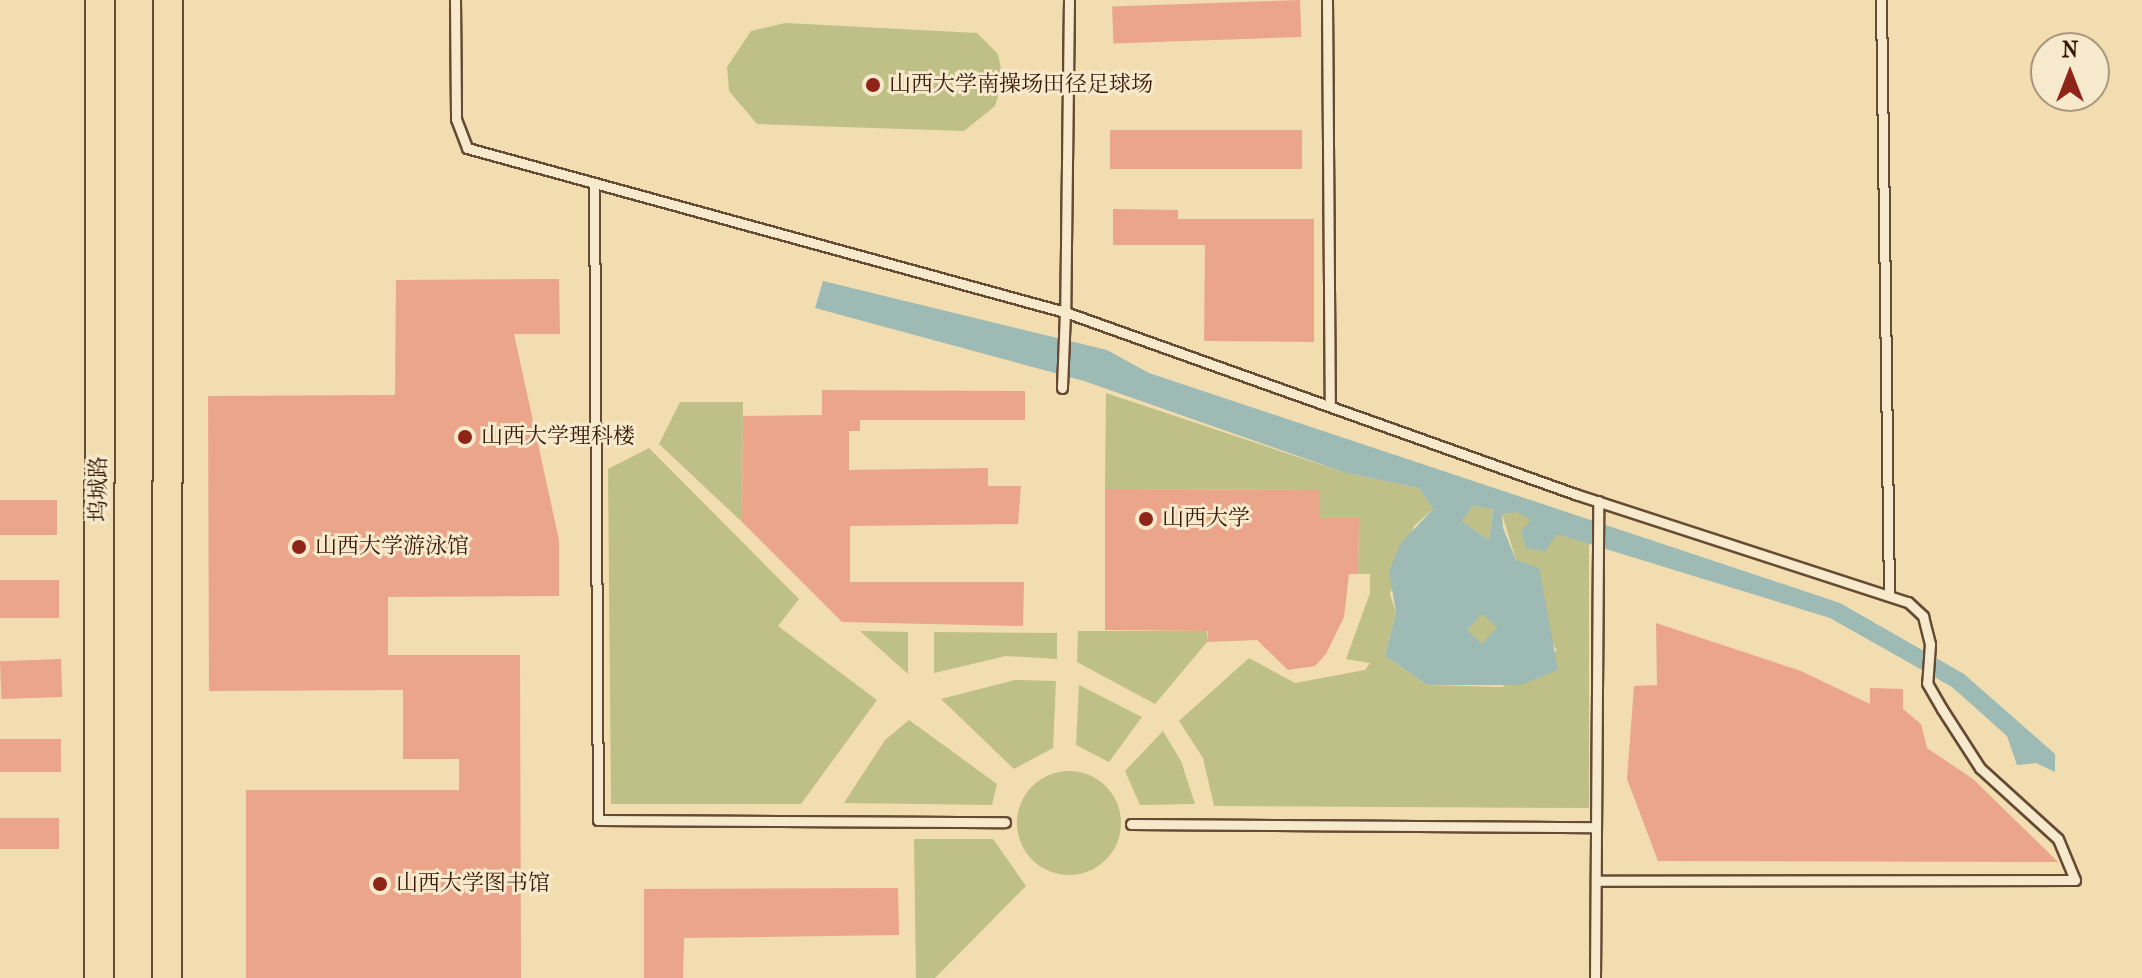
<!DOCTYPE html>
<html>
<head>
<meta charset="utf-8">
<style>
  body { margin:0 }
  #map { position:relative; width:2142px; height:978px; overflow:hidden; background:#f2ddb0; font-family:"IM FELL French Canon","Noto Serif SC",serif }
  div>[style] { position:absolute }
  .green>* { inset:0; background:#bfbf88 }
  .round { border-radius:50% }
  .water>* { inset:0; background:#9dbab4 }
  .building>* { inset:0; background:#eaa58a; transform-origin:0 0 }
  .roads { filter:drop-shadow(2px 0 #664b34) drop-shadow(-2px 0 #664b34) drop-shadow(0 2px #664b34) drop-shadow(0 -2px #664b34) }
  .lane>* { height:9px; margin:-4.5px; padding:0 4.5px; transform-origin:4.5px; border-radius:4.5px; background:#f7e9cc }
  .primary>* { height:28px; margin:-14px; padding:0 14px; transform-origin:14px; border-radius:14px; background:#f2ddb0 }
  .dots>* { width:22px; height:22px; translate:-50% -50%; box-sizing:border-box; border:4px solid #f7e9cc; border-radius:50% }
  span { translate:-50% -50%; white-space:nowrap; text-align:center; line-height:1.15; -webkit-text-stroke:6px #f7e9cc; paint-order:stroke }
  .poi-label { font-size:22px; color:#381a0b }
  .left { translate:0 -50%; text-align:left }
  .street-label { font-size:22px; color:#381a0b }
  .north { position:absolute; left:2030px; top:32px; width:80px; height:80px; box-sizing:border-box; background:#f7e9cc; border:2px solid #ab967f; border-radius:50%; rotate:0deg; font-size:22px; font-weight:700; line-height:32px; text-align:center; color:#381a0b }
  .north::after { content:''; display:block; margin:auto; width:28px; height:36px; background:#8f2418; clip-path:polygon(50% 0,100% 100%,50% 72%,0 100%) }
</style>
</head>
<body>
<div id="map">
  <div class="green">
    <div style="clip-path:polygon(785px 23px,977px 33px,998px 54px,1003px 79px,995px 106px,964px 131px,757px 124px,729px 91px,727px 67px,751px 31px)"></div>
    <div style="clip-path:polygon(1106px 393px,1346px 473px,1419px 488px,1433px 509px,1414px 526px,1390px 594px,1396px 613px,1385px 656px,1427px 685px,1502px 687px,1557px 650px,1547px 636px,1539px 569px,1516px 560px,1502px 514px,1517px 511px,1589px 544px,1589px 808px,1214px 806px,1203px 758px,1179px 721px,1249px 658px,1295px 683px,1365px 670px,1370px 663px,1346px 659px,1370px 593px,1370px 574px,1358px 574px,1359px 519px,1320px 518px,1320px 490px,1105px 489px)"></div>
    <div style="clip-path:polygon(680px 402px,743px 402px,742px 522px,659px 444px)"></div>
    <div style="clip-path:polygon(649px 448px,799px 599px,778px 626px,877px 700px,801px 804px,611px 804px,608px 469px)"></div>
    <div style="clip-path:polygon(1473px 506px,1493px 508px,1489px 540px,1462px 521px)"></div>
    <div class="round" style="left:1467px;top:614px;width:30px;height:30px"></div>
    <div style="clip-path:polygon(860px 631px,908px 632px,908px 674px)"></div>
    <div style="clip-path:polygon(1078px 631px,1207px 631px,1207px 642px,1155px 704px,1077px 662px)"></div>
    <div style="clip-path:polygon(934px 632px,1057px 633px,1057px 659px,1006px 656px,934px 673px)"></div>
    <div style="clip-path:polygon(1015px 680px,1056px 681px,1053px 748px,1014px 769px,941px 699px)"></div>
    <div style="clip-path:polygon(1079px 685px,1142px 717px,1109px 762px,1076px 745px)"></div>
    <div style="clip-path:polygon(909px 720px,997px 784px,992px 805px,844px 803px,885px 740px)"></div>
    <div style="clip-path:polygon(1163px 731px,1181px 761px,1195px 804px,1140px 805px,1125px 771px)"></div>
    <div class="round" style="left:1017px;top:771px;width:104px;height:104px"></div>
    <div style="clip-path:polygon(914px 839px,993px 839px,1026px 886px,935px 978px,916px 978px)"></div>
  </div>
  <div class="water">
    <div style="clip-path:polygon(evenodd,823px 281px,1107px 350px,1149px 373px,1840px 603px,1964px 674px,2055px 754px,2055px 772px,2036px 763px,2017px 765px,2007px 736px,1952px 687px,1830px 618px,1557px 534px,1545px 551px,1526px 548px,1521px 532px,1531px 520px,1517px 512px,1502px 514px,1503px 528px,1516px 560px,1539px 568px,1558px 670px,1520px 685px,1427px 685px,1385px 656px,1396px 613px,1389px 571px,1400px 544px,1433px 509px,1419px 488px,1346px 473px,1084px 381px,815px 308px,823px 281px,1473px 506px,1493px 509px,1489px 540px,1462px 521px,1473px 506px,823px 281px,1482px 614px,1497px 627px,1482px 644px,1467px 630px,1482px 614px)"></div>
  </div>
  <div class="building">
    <div style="left:1300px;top:0;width:37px;height:188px;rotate:88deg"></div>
    <div style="left:1302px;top:130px;width:39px;height:192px;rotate:90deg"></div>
    <div style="clip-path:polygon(1113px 209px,1178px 210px,1178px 219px,1314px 219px,1314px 342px,1204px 341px,1205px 245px,1113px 245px)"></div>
    <div style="clip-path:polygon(559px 279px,560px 334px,514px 334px,559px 540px,559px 596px,388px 597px,388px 655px,520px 655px,521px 978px,246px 978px,246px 790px,459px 790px,459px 759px,403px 759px,403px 690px,209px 691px,208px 396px,395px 395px,396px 280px)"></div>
    <div style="clip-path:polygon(822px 390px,1025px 391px,1025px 420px,860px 420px,860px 431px,849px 431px,849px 470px,988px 468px,988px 486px,1021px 486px,1018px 524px,850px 526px,850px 582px,1024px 582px,1023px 626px,842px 622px,742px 522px,743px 416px,822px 415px)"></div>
    <div style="clip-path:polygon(1105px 489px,1320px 490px,1320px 518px,1359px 518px,1358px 574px,1349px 574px,1344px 617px,1326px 654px,1315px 666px,1288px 670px,1257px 640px,1207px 642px,1208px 631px,1105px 630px)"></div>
    <div style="left:0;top:500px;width:57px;height:35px"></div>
    <div style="left:59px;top:580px;width:38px;height:59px;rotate:90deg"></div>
    <div style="clip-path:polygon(1656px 623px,1801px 671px,1870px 704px,1870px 688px,1903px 689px,1903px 709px,1921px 724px,1927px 748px,1973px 779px,2058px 862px,1658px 861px,1627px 779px,1634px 686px,1657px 685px)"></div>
    <div style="left:61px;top:659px;width:38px;height:61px;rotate:88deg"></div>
    <div style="left:0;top:739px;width:61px;height:33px"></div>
    <div style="left:0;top:818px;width:59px;height:31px"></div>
    <div style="clip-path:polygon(898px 888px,899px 935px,684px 938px,683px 978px,644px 978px,644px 889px)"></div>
  </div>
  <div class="roads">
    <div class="lane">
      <div style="left:455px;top:0;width:119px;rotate:89.5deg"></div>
      <div style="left:456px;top:119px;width:31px;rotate:69deg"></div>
      <div style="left:467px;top:148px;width:620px;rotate:15.34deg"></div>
      <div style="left:1065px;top:312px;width:76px;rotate:92.3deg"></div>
      <div style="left:1069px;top:0;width:312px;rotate:90.7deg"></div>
      <div style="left:1065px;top:312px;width:542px;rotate:19.64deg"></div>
      <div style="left:1575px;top:494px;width:350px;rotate:18deg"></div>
      <div style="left:1908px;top:602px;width:21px;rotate:43deg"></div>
      <div style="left:1923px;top:616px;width:29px;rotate:76deg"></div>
      <div style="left:1930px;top:644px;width:39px;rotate:94deg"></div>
      <div style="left:1927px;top:683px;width:30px;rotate:60deg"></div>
      <div style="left:1942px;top:709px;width:70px;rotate:57.2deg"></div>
      <div style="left:1980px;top:768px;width:105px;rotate:42.3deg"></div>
      <div style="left:2058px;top:839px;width:44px;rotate:67.5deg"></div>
      <div style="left:2075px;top:880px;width:479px;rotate:179.9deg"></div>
      <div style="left:1327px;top:0;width:403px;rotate:89.6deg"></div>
      <div style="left:1881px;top:0;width:596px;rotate:89.23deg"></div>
      <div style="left:594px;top:184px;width:636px;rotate:89.64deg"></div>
      <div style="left:598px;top:820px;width:407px;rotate:0.3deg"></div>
      <div style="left:1131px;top:824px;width:465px;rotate:0.4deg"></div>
      <div style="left:1595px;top:978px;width:477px;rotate:-89.6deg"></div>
    </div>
    <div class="primary">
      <div style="left:99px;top:978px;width:978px;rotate:-89.94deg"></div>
      <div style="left:167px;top:978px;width:978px;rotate:-89.94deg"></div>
    </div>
  </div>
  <div class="dots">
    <div style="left:873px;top:85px;background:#8f2418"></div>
    <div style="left:465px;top:437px;background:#8f2418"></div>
    <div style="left:1146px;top:519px;background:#8f2418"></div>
    <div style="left:299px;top:547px;background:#8f2418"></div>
    <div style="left:380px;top:884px;background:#8f2418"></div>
  </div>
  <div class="poi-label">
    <span class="left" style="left:889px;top:85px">山西大学南操场田径足球场</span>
    <span class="left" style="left:481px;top:437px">山西大学理科楼</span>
    <span class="left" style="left:1162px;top:519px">山西大学</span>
    <span class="left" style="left:315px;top:547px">山西大学游泳馆</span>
    <span class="left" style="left:396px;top:884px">山西大学图书馆</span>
  </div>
  <div class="street-label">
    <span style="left:99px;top:489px;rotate:-90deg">坞城路</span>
  </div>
  <div class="north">N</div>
</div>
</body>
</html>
